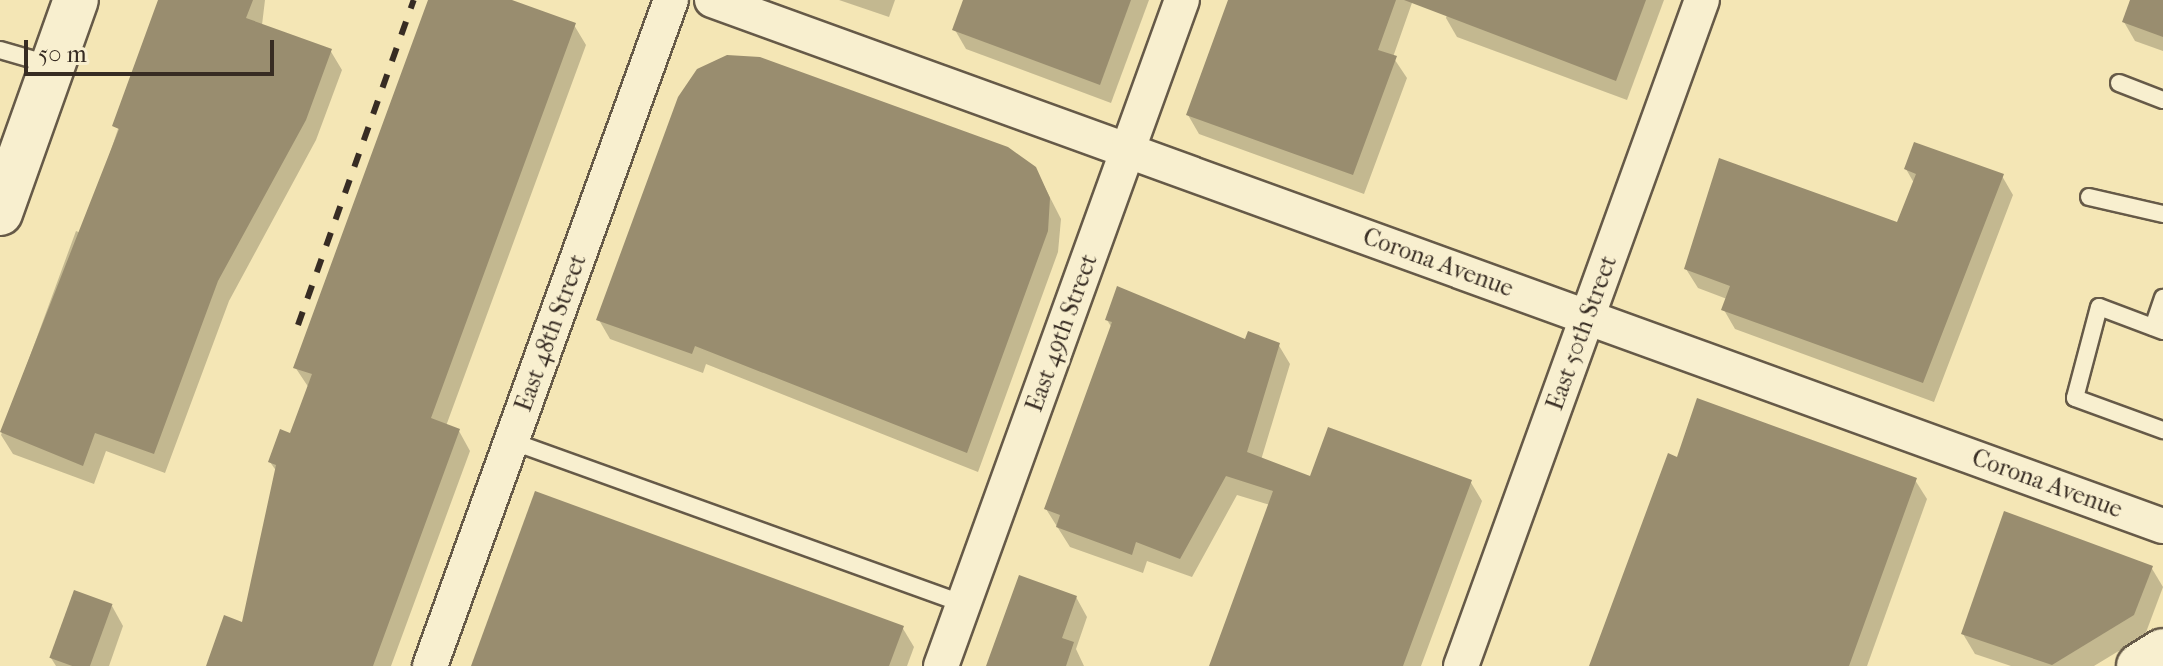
<!DOCTYPE html>
<html>
<head>
<meta charset="utf-8">
<style>
  body { margin:0 }
  #map { position:relative; width:2163px; height:666px; overflow:hidden; background:#f4e6b5; font-family:"IM FELL French Canon",serif }
  div>[style] { position:absolute }
  .shadow>* { inset:0; background:#0003 }
  .building>* { inset:0; background:#998d6f; transform-origin:0 0 }
  .roads { filter:drop-shadow(2px 0 #665a48) drop-shadow(-2px 0 #665a48) drop-shadow(0 2px #665a48) drop-shadow(0 -2px #665a48) }
  .lane>* { height:16px; margin:-8px; padding:0 8px; transform-origin:8px; border-radius:8px; background:#f8efcf }
  .street>* { height:34px; margin:-17px; padding:0 17px; transform-origin:17px; border-radius:17px; background:#f8efcf }
  .secondary>* { height:44px; margin:-22px; padding:0 22px; transform-origin:22px; border-radius:22px; background:#f8efcf }
  .rail>* { height:6px; margin-top:-3px; transform-origin:0; background:repeating-linear-gradient(90deg,#372c23 0 14px,transparent 0 28px) }
  span { translate:-50% -50%; white-space:nowrap; text-align:center; line-height:1.15; -webkit-text-stroke:8px #f8efcf; paint-order:stroke }
  .street-label { font-size:24px; color:#372c23 }
  .scale { position:absolute; left:24px; top:40px; width:250px; height:36px; box-sizing:border-box; border:4px solid #372c23; border-top:0; padding-left:10px; font-size:24px; line-height:28px; white-space:nowrap; color:#372c23; -webkit-text-stroke:6px #f8efcf; paint-order:stroke }
</style>
</head>
<body>
<div id="map">
  <div class="shadow">
    <div style="clip-path:polygon(161px 0,265px 0,262px 25px,330px 50px,342px 70px,316px 140px,229px 301px,165px 473px,106px 451px,94px 484px,13px 454px,1px 435px,76px 231px,83px 234px)"></div>
    <div style="clip-path:polygon(430px 0,506px 0,574px 25px,586px 45px,446px 426px,459px 431px,470px 451px,391px 666px,208px 666px,244px 625px,277px 472px,270px 462px,291px 436px,309px 388px,295px 367px)"></div>
    <div style="clip-path:polygon(839px 0,895px 0,889px 17px)"></div>
    <div style="clip-path:polygon(966px 0,1149px 0,1111px 103px,966px 49px,955px 30px)"></div>
    <div style="clip-path:polygon(1230px 0,1413px 0,1393px 57px,1407px 78px,1364px 194px,1199px 134px,1188px 115px)"></div>
    <div style="clip-path:polygon(1452px 0,1664px 0,1627px 100px,1457px 37px,1446px 18px)"></div>
    <div style="clip-path:polygon(2132px 0,2163px 0,2163px 51px,2135px 41px,2124px 22px)"></div>
    <div style="clip-path:polygon(1035px 168px,1061px 219px,1058px 252px,978px 472px,706px 364px,703px 373px,610px 339px,599px 320px)"></div>
    <div style="clip-path:polygon(1906px 169px,2002px 176px,2013px 195px,1934px 402px,1735px 329px,1724px 310px,1727px 299px,1698px 288px,1686px 269px,1898px 225px,1914px 183px)"></div>
    <div style="clip-path:polygon(1107px 320px,1278px 344px,1290px 364px,1261px 460px,1311px 479px,1470px 481px,1482px 501px,1421px 666px,1211px 666px,1270px 505px,1237px 495px,1192px 577px,1147px 561px,1143px 573px,1070px 547px,1046px 509px,1112px 328px)"></div>
    <div style="clip-path:polygon(1678px 459px,1915px 480px,1927px 499px,1867px 666px,1591px 666px)"></div>
    <div style="clip-path:polygon(2151px 567px,2163px 587px,2145px 635px,2094px 666px,2011px 666px,1975px 654px,1963px 634px)"></div>
    <div style="clip-path:polygon(1076px 597px,1087px 617px,1076px 649px,1084px 666px,988px 666px)"></div>
    <div style="clip-path:polygon(112px 606px,123px 626px,109px 666px,56px 666px,51px 658px)"></div>
    <div style="clip-path:polygon(902px 627px,914px 647px,907px 666px,475px 666px)"></div>
  </div>
  <div class="building">
    <div style="clip-path:polygon(158px 0,253px 0,246px 18px,332px 49px,306px 120px,218px 281px,154px 454px,95px 433px,83px 466px,0 432px,119px 129px,112px 126px)"></div>
    <div style="clip-path:polygon(428px 0,512px 0,576px 23px,431px 418px,460px 429px,373px 666px,206px 666px,224px 615px,242px 622px,276px 465px,268px 462px,280px 429px,290px 433px,312px 374px,293px 368px)"></div>
    <div style="clip-path:polygon(963px 0,1131px 0,1100px 85px,952px 30px)"></div>
    <div style="clip-path:polygon(1228px 0,1396px 0,1378px 50px,1397px 56px,1353px 175px,1186px 115px)"></div>
    <div style="clip-path:polygon(1404px 0,1646px 0,1616px 81px)"></div>
    <div style="clip-path:polygon(2130px 0,2163px 0,2163px 37px,2122px 22px)"></div>
    <div style="clip-path:polygon(727px 55px,760px 57px,1008px 147px,1036px 167px,1050px 198px,1048px 231px,967px 453px,695px 346px,692px 354px,596px 320px,678px 97px,697px 69px)"></div>
    <div style="clip-path:polygon(1914px 142px,2004px 174px,1923px 383px,1721px 310px,1730px 286px,1684px 269px,1719px 158px,1897px 222px,1916px 174px,1904px 169px)"></div>
    <div style="clip-path:polygon(1117px 286px,1245px 339px,1248px 331px,1280px 343px,1247px 452px,1310px 476px,1328px 427px,1472px 480px,1403px 666px,1209px 666px,1273px 491px,1226px 476px,1180px 559px,1136px 542px,1132px 555px,1056px 527px,1060px 515px,1044px 509px,1112px 322px,1105px 320px)"></div>
    <div style="clip-path:polygon(1697px 398px,1917px 478px,1849px 666px,1589px 666px,1668px 453px,1677px 457px)"></div>
    <div style="clip-path:polygon(535px 491px,904px 626px,889px 666px,471px 666px)"></div>
    <div style="clip-path:polygon(2004px 511px,2153px 566px,2134px 615px,2052px 665px,1961px 634px)"></div>
    <div style="clip-path:polygon(1019px 575px,1077px 596px,1062px 638px,1074px 642px,1066px 666px,986px 666px)"></div>
    <div style="left:74px;top:590px;width:41px;height:72px;rotate:20deg"></div>
  </div>
  <div class="roads">
    <div class="lane">
      <div style="left:0;top:50px;width:54px;rotate:16.1deg"></div>
      <div style="left:2119px;top:83px;width:47px;rotate:21.1deg"></div>
      <div style="left:2089px;top:197px;width:76px;rotate:12.9deg"></div>
      <div style="left:2153px;top:327px;width:31px;rotate:-71deg"></div>
      <div style="left:2163px;top:331px;width:68px;rotate:-159.4deg"></div>
      <div style="left:2099px;top:307px;width:94px;rotate:104.8deg"></div>
      <div style="left:2075px;top:398px;width:94px;rotate:20deg"></div>
      <div style="left:511px;top:441px;width:481px;rotate:19.8deg"></div>
    </div>
    <div class="street">
      <div style="left:712px;top:0;width:1543px;rotate:19.93deg"></div>
      <div style="left:430px;top:666px;width:708px;rotate:-70.11deg"></div>
      <div style="left:941px;top:666px;width:708px;rotate:-70.11deg"></div>
      <div style="left:1461px;top:666px;width:708px;rotate:-70.11deg"></div>
    </div>
    <div class="secondary">
      <div style="left:0;top:213px;width:226px;rotate:-70.4deg"></div>
      <div style="left:2139px;top:666px;width:28px;rotate:-32deg"></div>
    </div>
  </div>
  <div class="rail">
    <div style="left:298px;top:325px;width:345px;rotate:-70.4deg"></div>
  </div>
  <div class="street-label">
    <span style="left:1438px;top:263px;rotate:20deg">Corona Avenue</span>
    <span style="left:551px;top:333px;rotate:-70deg">East 48th Street</span>
    <span style="left:1062px;top:333px;rotate:-70deg">East 49th Street</span>
    <span style="left:1582px;top:333px;rotate:-70deg">East 50th Street</span>
    <span style="left:2047px;top:484px;rotate:20deg">Corona Avenue</span>
  </div>
  <div class="scale">50 m</div>
</div>
</body>
</html>
